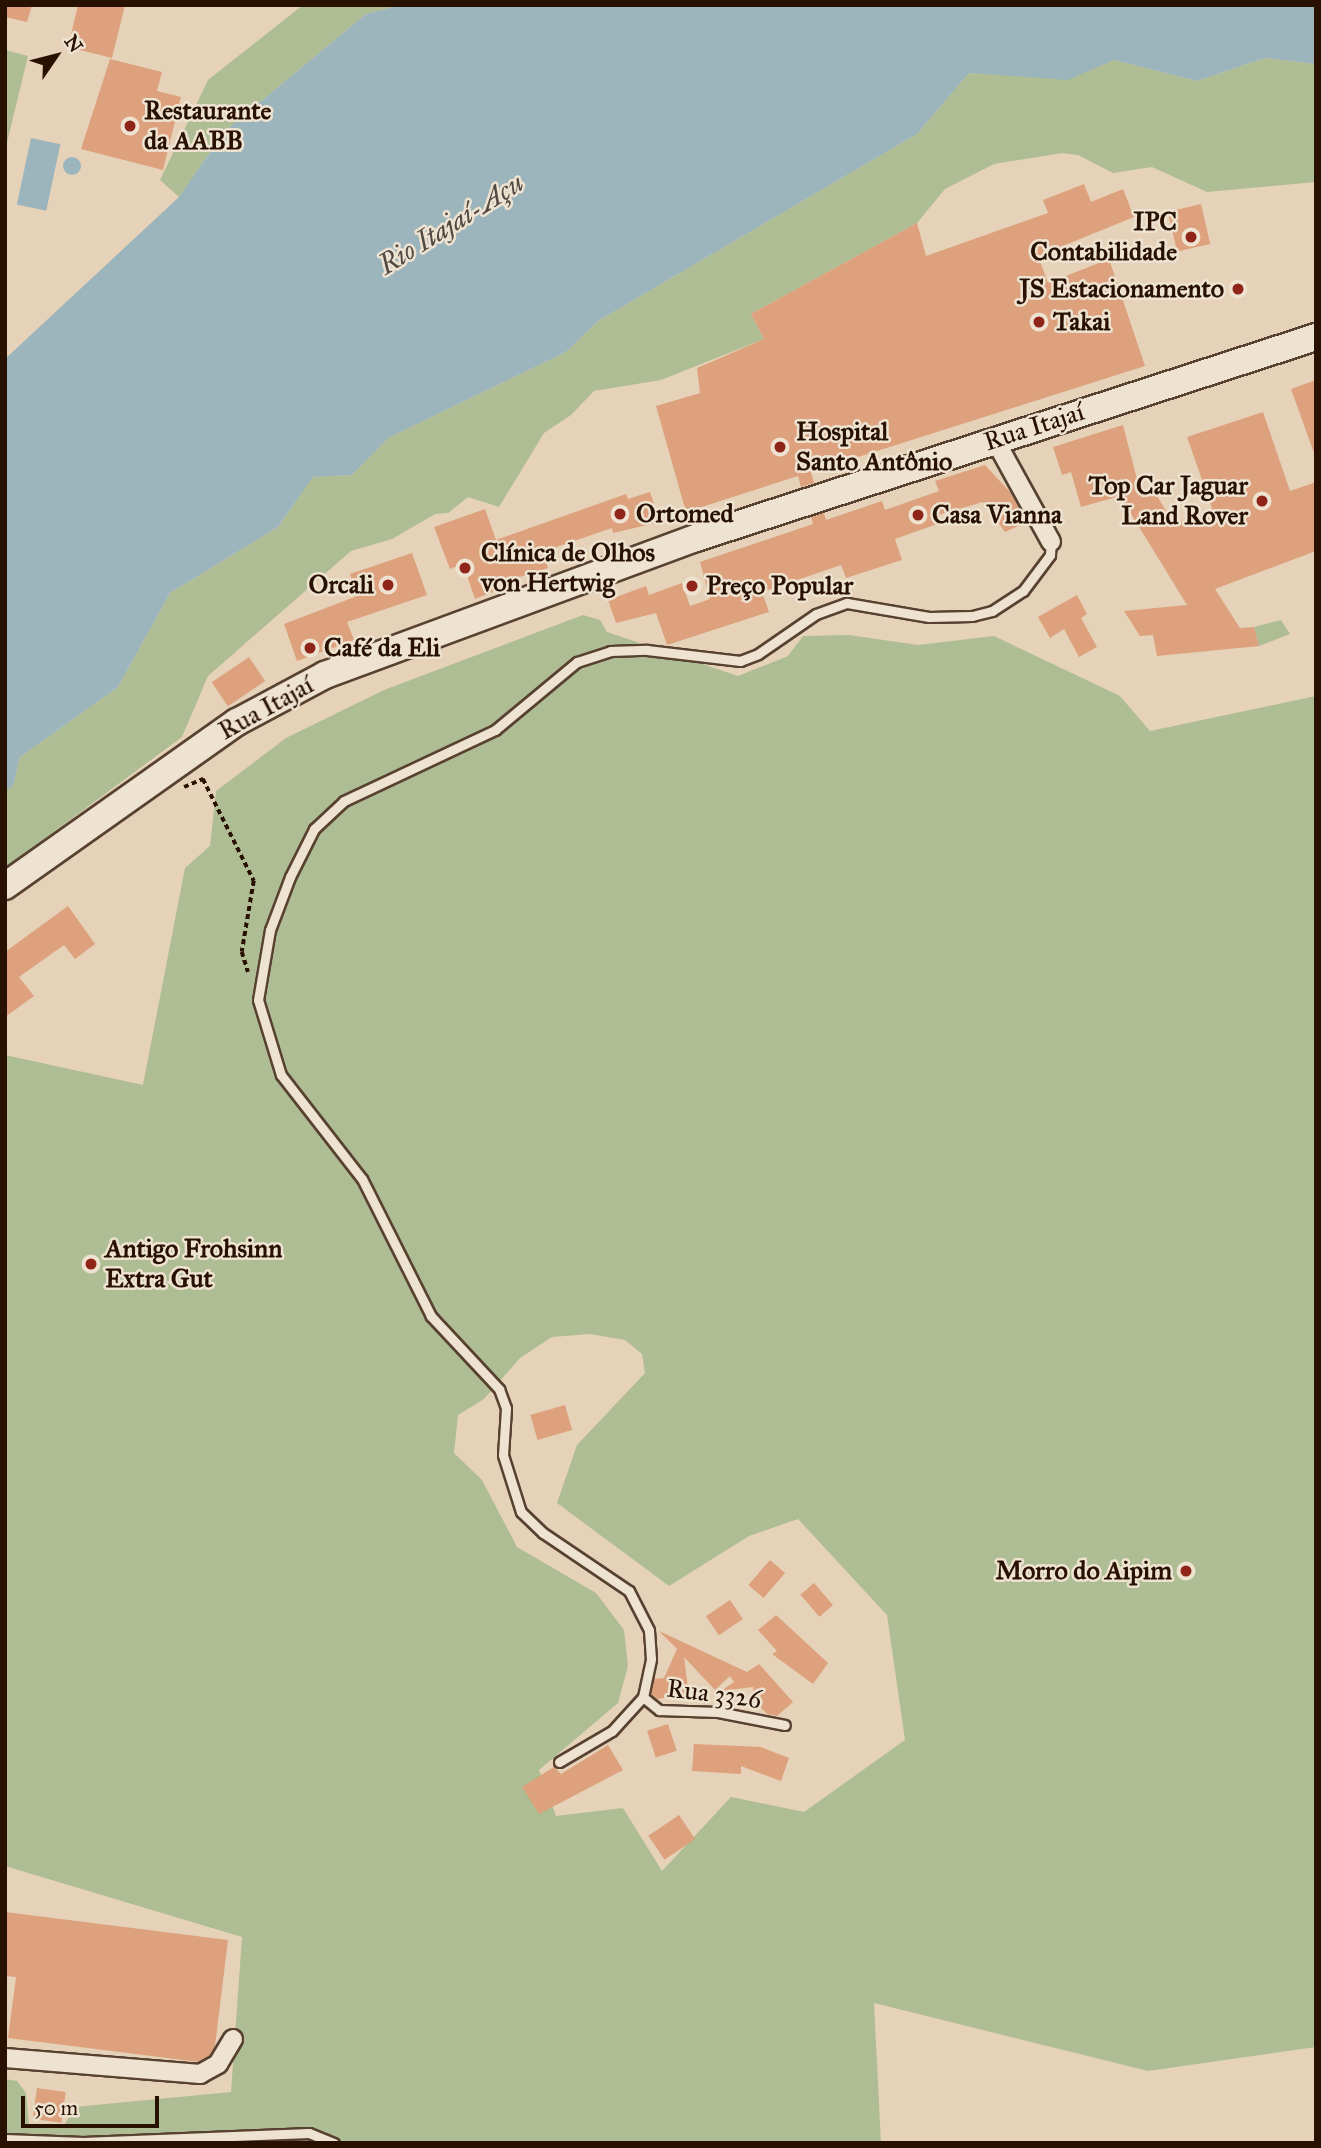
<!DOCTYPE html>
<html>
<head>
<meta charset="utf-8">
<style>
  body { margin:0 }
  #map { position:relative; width:1321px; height:2148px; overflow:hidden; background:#e5d2b8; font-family:"IM FELL Great Primer",serif }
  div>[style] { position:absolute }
  .green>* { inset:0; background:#afbd94 }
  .water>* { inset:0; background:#9cb4bb; transform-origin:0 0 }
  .round { border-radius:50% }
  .building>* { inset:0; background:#dda17d; transform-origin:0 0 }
  .path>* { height:3.5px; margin-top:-1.75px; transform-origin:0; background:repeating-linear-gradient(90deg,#291102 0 5px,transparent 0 8.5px) }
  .roads { filter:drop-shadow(2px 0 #584130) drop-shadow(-2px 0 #584130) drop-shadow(0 2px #584130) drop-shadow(0 -2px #584130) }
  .service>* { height:9px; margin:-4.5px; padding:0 4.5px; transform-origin:4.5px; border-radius:4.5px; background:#eee2d1 }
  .minor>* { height:18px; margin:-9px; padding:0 9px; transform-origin:9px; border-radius:9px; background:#eee2d1 }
  .secondary>* { height:26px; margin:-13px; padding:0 13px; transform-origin:13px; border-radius:13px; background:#eee2d1 }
  .dots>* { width:19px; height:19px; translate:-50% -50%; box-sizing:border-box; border:4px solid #eee2d1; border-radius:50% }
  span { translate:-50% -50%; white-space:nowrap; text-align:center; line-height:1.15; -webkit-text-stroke:5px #eee2d1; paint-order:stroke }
  .poi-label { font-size:26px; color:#291102; font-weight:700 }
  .left { translate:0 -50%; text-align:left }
  .right { translate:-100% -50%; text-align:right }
  .street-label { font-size:26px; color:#291102 }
  .water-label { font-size:28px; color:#514a43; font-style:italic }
  .frame { position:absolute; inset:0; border:7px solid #291102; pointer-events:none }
  .north { position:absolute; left:21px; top:21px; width:70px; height:70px; -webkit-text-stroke:5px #eee2d1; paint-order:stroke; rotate:55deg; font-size:19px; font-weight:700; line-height:28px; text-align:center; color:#291102 }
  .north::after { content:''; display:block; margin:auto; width:24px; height:32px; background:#291102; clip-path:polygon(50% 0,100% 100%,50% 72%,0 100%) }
  .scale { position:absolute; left:21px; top:2096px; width:138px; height:32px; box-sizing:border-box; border:4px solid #291102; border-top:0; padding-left:9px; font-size:21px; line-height:24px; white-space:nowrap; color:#291102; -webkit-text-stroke:5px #eee2d1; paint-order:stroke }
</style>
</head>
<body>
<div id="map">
  <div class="green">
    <div style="clip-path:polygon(303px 5px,401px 5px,366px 14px,225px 131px,179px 197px,160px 180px,208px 80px)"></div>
    <div style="clip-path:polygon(5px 50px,28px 56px,5px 151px)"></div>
    <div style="clip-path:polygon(1265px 58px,1316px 64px,1316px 182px,1207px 192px,1152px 167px,1113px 173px,1078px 155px,1062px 153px,994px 164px,945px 189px,917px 223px,751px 314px,764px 339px,661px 380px,594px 391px,571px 415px,544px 433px,499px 507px,468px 497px,448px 513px,435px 514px,392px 539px,351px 551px,208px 676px,182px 737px,5px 868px,5px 791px,13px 786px,20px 757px,118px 687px,170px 593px,278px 527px,313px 477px,352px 475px,388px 438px,566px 352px,598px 321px,917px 134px,969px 73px,1068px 79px,1114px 60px,1197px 81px)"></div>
    <div style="clip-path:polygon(evenodd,583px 615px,600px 620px,607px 632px,738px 676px,788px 656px,803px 636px,849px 635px,918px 645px,994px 636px,1120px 696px,1150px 731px,1316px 696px,1316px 2047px,1148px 2071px,874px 2003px,881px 2143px,5px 2143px,5px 2079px,17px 2081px,26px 2093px,29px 2124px,63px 2128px,74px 2107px,231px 2092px,242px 1937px,5px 1866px,5px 1055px,143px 1085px,185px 868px,210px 846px,216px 791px,286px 738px,384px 690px,583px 615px,590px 1334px,625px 1340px,642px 1354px,645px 1373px,577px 1445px,557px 1503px,669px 1586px,749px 1536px,798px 1519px,887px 1615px,905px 1740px,804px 1812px,731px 1797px,662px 1871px,623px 1808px,556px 1816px,539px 1770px,618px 1703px,628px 1666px,624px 1630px,596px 1593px,517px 1547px,482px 1480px,454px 1453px,458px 1415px,484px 1399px,520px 1358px,552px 1337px,590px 1334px)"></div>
    <div style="clip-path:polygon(1281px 620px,1290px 634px,1259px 646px,1254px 627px)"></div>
  </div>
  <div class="water">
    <div style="clip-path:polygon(401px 5px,1316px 5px,1316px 64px,1265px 58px,1197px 81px,1114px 60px,1068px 80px,969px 73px,917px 134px,598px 321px,566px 352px,388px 438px,352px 475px,313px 477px,278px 527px,170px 593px,118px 687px,20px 757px,13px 786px,5px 791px,5px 359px,179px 197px,225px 131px,366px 14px)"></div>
    <div style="left:31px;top:138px;width:30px;height:68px;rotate:12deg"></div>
    <div class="round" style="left:63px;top:157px;width:18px;height:18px"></div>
  </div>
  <div class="building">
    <div style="clip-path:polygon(5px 5px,32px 5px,27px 22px,5px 17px)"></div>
    <div style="clip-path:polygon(78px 5px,125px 5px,112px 58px,68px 47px)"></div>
    <div style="clip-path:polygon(110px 59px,162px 72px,157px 91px,181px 97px,163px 170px,81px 149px)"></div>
    <div style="clip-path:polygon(1084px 184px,1091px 202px,1123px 189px,1134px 217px,1038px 256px,1048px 283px,1109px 259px,1145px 366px,811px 472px,814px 483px,801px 487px,798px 476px,686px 512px,656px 406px,700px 393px,697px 368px,764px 339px,751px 314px,917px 223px,926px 256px,1048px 213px,1043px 200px)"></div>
    <div style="left:1201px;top:204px;width:41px;height:34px;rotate:77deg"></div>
    <div style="clip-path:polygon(1316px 380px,1316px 453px,1314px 453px,1291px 389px)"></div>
    <div style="clip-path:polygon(1263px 412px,1290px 491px,1316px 482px,1316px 551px,1215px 589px,1240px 628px,1254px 627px,1259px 646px,1157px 656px,1153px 635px,1140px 636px,1124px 611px,1187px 605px,1120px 496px,1081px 507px,1071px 472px,1062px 475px,1053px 447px,1123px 425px,1142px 498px,1154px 491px,1174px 524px,1213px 511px,1187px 437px)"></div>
    <div style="clip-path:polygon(985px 465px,1010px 492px,1027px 522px,1005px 532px,983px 502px,938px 515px,940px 523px,895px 539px,902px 560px,846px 578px,841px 565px,762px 592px,769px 612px,667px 645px,656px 613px,616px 623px,608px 600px,646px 586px,649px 595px,682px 583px,690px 606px,710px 599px,700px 562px,813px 524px,811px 517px,824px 513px,826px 520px,882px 501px,885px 510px,939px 491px,935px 481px)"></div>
    <div style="clip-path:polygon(650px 492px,660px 522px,613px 533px,612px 528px,542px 552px,548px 568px,498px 584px,500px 589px,475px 599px,463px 564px,450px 569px,434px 527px,485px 509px,496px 540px,626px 494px,628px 499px)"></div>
    <div style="clip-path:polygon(412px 553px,427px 595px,347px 622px,354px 640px,297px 661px,284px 624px,357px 596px,350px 574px)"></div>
    <div style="clip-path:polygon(1077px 595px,1087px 614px,1081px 618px,1097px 647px,1079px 657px,1064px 629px,1050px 638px,1038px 617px)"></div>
    <div style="left:249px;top:657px;width:29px;height:45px;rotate:56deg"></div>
    <div style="clip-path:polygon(68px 906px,95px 944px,75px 959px,64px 945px,19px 977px,34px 996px,5px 1017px,5px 952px)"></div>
    <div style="left:565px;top:1405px;width:26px;height:36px;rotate:74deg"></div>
    <div style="left:770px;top:1560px;width:20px;height:33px;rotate:41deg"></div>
    <div style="left:814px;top:1583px;width:29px;height:18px;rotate:49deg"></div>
    <div style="left:730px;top:1600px;width:23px;height:29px;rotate:56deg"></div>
    <div style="clip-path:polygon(776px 1615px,828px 1663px,813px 1684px,772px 1654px,777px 1651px,758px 1630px)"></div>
    <div style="clip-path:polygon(659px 1631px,747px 1672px,759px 1664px,793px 1702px,777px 1716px,767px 1714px,749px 1695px,754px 1693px,753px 1687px,721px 1691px,734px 1682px,730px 1676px,715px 1690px,684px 1657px,689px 1695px,657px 1699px,651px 1694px,654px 1679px,664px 1678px,677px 1649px)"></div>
    <div style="left:668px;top:1724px;width:28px;height:22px;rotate:72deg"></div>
    <div style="clip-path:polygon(694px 1744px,761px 1747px,789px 1758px,781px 1781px,741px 1766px,741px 1774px,692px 1771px)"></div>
    <div style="clip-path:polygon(608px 1745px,623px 1770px,539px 1814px,522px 1787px,554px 1767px,561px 1774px)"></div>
    <div style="left:679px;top:1815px;width:29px;height:37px;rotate:56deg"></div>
    <div style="clip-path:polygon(5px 1912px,228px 1940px,215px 2046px,210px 2056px,199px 2062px,8px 2038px,16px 1977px,5px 1976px)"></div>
    <div style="left:37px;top:2088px;width:29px;height:31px;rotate:8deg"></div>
  </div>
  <div class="path">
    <div style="left:184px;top:787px;width:21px;rotate:-23deg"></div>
    <div style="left:203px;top:779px;width:114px;rotate:63.4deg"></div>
    <div style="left:254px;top:881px;width:72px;rotate:99.6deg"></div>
    <div style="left:242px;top:952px;width:21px;rotate:73deg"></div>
  </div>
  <div class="roads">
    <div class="service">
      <div style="left:643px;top:1697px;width:21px;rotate:39deg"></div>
      <div style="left:659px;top:1710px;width:59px;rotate:1.9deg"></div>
      <div style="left:718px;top:1712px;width:68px;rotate:11deg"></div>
      <div style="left:559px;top:1762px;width:61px;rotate:-30.3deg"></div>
      <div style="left:612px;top:1731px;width:46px;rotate:-47.6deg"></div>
      <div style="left:643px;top:1697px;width:39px;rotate:-78deg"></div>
      <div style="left:651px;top:1659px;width:29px;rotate:-94deg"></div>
      <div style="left:649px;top:1630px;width:44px;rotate:-117.1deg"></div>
      <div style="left:629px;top:1591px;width:104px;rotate:-146deg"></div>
      <div style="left:543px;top:1533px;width:30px;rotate:-136deg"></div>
      <div style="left:521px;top:1512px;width:60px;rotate:-107.5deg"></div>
      <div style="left:503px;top:1455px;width:47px;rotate:-86.3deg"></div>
      <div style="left:506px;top:1408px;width:20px;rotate:-110deg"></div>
      <div style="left:499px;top:1389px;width:100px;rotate:-133deg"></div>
      <div style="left:431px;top:1316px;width:153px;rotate:-116.7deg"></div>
      <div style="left:362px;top:1179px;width:132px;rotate:-127.9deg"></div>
      <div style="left:281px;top:1075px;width:78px;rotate:-107deg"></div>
      <div style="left:258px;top:1000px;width:71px;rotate:-80.3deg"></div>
      <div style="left:270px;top:930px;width:57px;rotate:-69.3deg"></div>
      <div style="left:290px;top:877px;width:54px;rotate:-63.4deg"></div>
      <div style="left:314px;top:829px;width:41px;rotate:-43deg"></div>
      <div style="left:344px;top:801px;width:167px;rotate:-25.2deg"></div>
      <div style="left:495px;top:730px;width:107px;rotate:-39.7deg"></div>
      <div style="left:577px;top:662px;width:35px;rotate:-18deg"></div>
      <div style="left:610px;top:651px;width:37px;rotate:-2deg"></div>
      <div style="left:647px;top:650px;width:94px;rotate:6.7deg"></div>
      <div style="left:740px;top:661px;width:19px;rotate:-21deg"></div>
      <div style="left:758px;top:654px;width:70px;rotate:-34.6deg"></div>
      <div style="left:816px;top:614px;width:33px;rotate:-20deg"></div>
      <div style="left:847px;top:603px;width:83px;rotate:9.7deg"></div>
      <div style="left:929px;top:617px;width:43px;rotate:-1.3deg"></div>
      <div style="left:972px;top:616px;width:21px;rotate:-14deg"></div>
      <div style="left:992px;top:611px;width:37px;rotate:-33deg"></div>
      <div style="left:1023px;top:591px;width:45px;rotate:-53.1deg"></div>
      <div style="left:1050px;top:555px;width:13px;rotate:-86deg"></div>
      <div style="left:5px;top:2139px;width:78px;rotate:2.2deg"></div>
      <div style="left:83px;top:2142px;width:226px;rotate:-2.3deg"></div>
      <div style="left:309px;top:2133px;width:27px;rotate:22deg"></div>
    </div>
    <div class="minor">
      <div style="left:995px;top:440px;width:116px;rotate:61.2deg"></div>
      <div style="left:5px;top:2058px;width:196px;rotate:4.7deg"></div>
      <div style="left:200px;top:2074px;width:21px;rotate:-29deg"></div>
      <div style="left:218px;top:2064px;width:29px;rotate:-59deg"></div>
    </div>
    <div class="secondary">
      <div style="left:5px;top:886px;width:284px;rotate:-35.3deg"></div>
      <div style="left:237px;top:722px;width:100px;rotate:-28.1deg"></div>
      <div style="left:325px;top:675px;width:395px;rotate:-20.3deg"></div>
      <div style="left:696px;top:538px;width:652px;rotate:-17.96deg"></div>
    </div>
  </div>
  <div class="dots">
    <div style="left:130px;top:126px;background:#8f2418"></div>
    <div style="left:1191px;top:237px;background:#8f2418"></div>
    <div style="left:1238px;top:289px;background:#8f2418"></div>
    <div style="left:1039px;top:322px;background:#8f2418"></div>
    <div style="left:780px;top:447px;background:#8f2418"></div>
    <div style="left:1262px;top:501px;background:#8f2418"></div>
    <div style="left:620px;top:514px;background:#8f2418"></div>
    <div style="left:918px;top:515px;background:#8f2418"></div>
    <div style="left:465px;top:568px;background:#8f2418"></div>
    <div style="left:388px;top:585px;background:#8f2418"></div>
    <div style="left:692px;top:586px;background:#8f2418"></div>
    <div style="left:310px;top:648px;background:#8f2418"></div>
    <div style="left:91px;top:1264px;background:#8f2418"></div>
    <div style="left:1186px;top:1571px;background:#8f2418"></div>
  </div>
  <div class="poi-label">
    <span class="left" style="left:144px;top:126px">Restaurante<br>da AABB</span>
    <span class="right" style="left:1177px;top:237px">IPC<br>Contabilidade</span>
    <span class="right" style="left:1224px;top:289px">JS Estacionamento</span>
    <span class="left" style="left:1053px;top:322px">Takai</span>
    <span class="left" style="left:796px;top:447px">Hospital<br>Santo Antônio</span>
    <span class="right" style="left:1248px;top:501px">Top Car Jaguar<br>Land Rover</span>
    <span class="left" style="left:636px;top:514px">Ortomed</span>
    <span class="left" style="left:932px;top:515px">Casa Vianna</span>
    <span class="left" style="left:481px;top:568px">Clínica de Olhos<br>von Hertwig</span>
    <span class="right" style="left:374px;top:585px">Orcali</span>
    <span class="left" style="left:706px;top:586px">Preço Popular</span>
    <span class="left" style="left:324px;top:648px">Café da Eli</span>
    <span class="left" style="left:105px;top:1264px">Antigo Frohsinn<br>Extra Gut</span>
    <span class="right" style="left:1172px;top:1571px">Morro do Aipim</span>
  </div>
  <div class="street-label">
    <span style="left:1034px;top:427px;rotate:-18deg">Rua Itajaí</span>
    <span style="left:266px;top:708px;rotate:-29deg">Rua Itajaí</span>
    <span style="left:714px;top:1694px;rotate:7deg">Rua 3326</span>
  </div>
  <div class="water-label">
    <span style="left:451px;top:224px;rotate:-32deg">Rio Itajaí-Açu</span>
  </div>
  <div class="frame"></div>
  <div class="north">N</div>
  <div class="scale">50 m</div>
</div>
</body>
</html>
